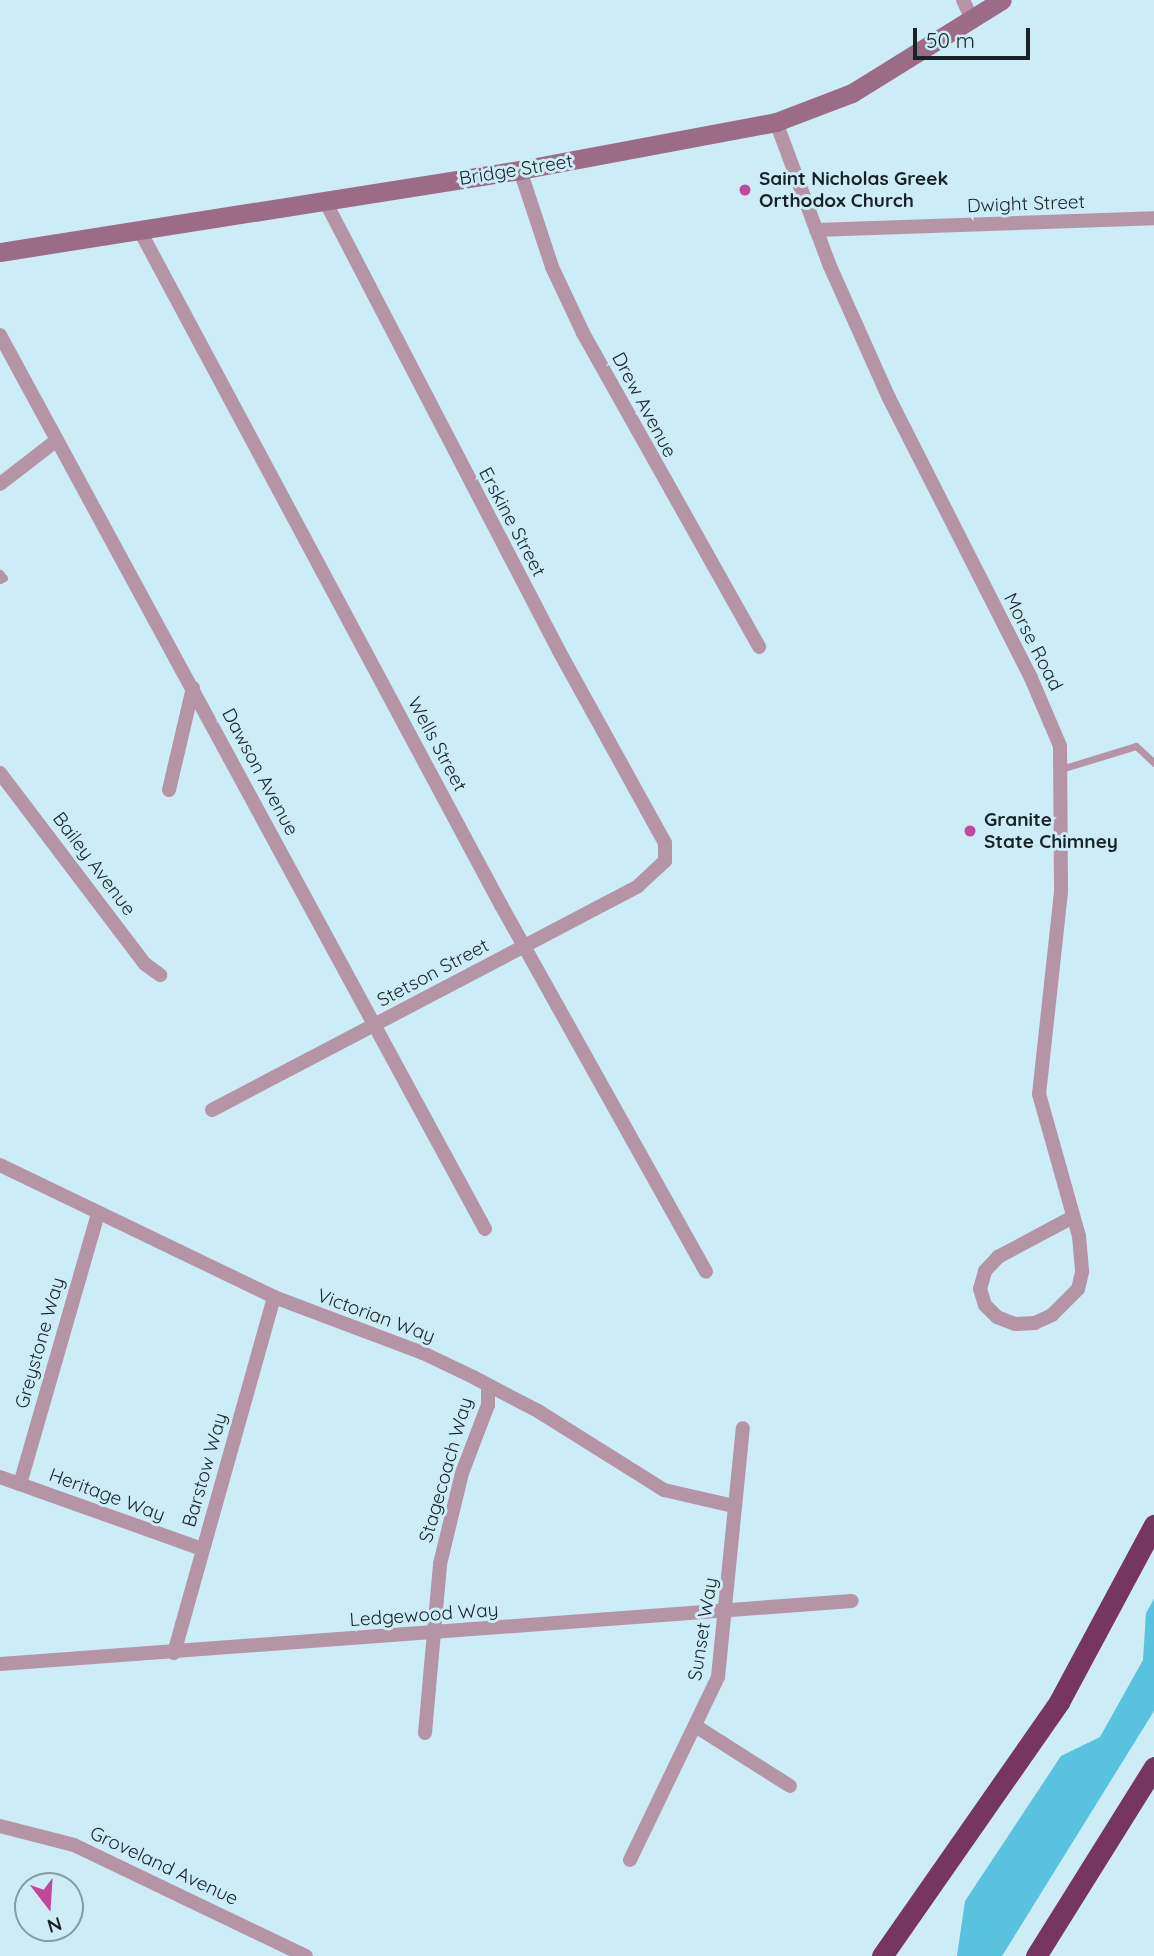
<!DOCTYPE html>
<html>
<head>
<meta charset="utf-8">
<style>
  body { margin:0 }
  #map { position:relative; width:1154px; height:1956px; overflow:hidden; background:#ccecf6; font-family:Quicksand,sans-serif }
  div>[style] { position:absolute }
  .forest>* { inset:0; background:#59c2df }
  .lane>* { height:7px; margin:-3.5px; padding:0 3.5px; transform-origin:3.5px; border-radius:3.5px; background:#b594a6 }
  .street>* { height:14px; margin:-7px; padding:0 7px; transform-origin:7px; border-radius:7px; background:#b594a6 }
  .secondary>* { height:19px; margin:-9.5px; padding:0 9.5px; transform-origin:9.5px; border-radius:9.5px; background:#9c6c87 }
  .highway>* { height:21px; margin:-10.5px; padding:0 10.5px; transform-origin:10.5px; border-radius:10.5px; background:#77365e }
  .dots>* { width:19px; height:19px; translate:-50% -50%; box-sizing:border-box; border:4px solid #ccecf6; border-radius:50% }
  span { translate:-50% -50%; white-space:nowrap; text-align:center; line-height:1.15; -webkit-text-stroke:6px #ccecf6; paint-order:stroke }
  .street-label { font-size:19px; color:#172327 }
  .poi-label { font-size:19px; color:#172327; font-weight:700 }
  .left { translate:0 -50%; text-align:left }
  .north { position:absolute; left:14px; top:1872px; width:70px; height:70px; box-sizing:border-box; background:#ccecf6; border:2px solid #849ca3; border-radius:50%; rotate:163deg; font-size:19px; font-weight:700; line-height:28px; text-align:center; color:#172327 }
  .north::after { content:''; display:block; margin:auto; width:24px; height:32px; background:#c44899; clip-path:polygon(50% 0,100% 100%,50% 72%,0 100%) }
  .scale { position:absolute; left:913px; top:28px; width:117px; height:32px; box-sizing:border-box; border:4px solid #172327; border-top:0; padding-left:9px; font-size:21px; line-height:24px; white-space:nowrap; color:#172327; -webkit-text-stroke:5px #ccecf6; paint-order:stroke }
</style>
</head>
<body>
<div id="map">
  <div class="forest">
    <div style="clip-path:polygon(1154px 1599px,1154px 1711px,1002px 1956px,957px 1956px,965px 1901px,1061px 1756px,1100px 1737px,1143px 1660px,1146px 1613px)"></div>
  </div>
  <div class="lane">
    <div style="left:0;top:573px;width:6px;rotate:51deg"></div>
    <div style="left:4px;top:578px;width:4px;rotate:153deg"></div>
    <div style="left:1061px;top:769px;width:78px;rotate:-17deg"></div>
    <div style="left:1136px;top:746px;width:25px;rotate:43deg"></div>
  </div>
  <div class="street">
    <div style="left:963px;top:0;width:21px;rotate:65deg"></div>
    <div style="left:776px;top:122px;width:152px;rotate:69.5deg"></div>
    <div style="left:829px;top:264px;width:147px;rotate:65.9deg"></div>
    <div style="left:889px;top:398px;width:314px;rotate:63.1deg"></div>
    <div style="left:1031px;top:678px;width:74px;rotate:66.9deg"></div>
    <div style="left:1060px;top:746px;width:146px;rotate:89.6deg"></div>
    <div style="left:1061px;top:892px;width:203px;rotate:96.2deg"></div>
    <div style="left:1039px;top:1094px;width:148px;rotate:74.3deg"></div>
    <div style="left:1079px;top:1236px;width:36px;rotate:85deg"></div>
    <div style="left:1082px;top:1272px;width:17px;rotate:103deg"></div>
    <div style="left:1078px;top:1289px;width:37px;rotate:135deg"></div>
    <div style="left:1052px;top:1315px;width:19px;rotate:155deg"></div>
    <div style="left:1035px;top:1323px;width:20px;rotate:177deg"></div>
    <div style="left:1015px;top:1324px;width:19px;rotate:-159deg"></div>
    <div style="left:997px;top:1317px;width:17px;rotate:-135deg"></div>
    <div style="left:985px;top:1305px;width:17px;rotate:-107deg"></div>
    <div style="left:980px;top:1289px;width:19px;rotate:-74deg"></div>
    <div style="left:985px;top:1271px;width:19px;rotate:-47deg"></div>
    <div style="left:998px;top:1257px;width:85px;rotate:-28.1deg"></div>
    <div style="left:520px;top:170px;width:102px;rotate:71.7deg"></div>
    <div style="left:552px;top:267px;width:73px;rotate:64.8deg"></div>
    <div style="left:583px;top:333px;width:360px;rotate:60.7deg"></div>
    <div style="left:816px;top:230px;width:338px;rotate:-2deg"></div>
    <div style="left:140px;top:231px;width:765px;rotate:61.83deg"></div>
    <div style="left:501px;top:905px;width:420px;rotate:60.8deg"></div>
    <div style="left:0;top:335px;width:1017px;rotate:61.52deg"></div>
    <div style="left:0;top:484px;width:72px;rotate:-37.7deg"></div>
    <div style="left:0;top:773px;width:240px;rotate:52.8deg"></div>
    <div style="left:145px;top:964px;width:19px;rotate:36deg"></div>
    <div style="left:169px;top:790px;width:105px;rotate:-76.8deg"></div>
    <div style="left:212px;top:1110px;width:481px;rotate:-27.7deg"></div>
    <div style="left:638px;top:886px;width:37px;rotate:-43deg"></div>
    <div style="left:665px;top:861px;width:18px;rotate:-90deg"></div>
    <div style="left:665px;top:843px;width:219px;rotate:-118.9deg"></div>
    <div style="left:559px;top:651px;width:509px;rotate:-117.47deg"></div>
    <div style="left:0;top:1165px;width:304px;rotate:25.7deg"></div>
    <div style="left:274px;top:1297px;width:159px;rotate:20.6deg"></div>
    <div style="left:423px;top:1353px;width:55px;rotate:25.6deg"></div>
    <div style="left:473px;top:1377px;width:73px;rotate:27.6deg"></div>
    <div style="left:538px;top:1411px;width:149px;rotate:32.1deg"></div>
    <div style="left:664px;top:1490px;width:72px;rotate:12.9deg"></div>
    <div style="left:0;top:1477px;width:214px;rotate:19.6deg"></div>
    <div style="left:20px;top:1484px;width:282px;rotate:-73.9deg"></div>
    <div style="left:174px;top:1653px;width:370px;rotate:-74.3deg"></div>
    <div style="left:0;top:1664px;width:854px;rotate:-4.23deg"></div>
    <div style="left:697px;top:1727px;width:110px;rotate:32.4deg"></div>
    <div style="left:425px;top:1733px;width:170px;rotate:-84.9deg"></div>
    <div style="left:440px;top:1564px;width:94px;rotate:-76.4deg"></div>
    <div style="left:462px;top:1473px;width:73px;rotate:-69.1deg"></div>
    <div style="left:488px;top:1405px;width:19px;rotate:-90deg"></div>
    <div style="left:0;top:1826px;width:76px;rotate:14.4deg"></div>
    <div style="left:74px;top:1845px;width:257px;rotate:25.6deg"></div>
    <div style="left:630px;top:1860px;width:203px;rotate:-64.3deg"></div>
    <div style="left:718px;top:1677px;width:250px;rotate:-84.3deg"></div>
  </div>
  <div class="secondary">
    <div style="left:0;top:252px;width:526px;rotate:-8.96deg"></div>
    <div style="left:520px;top:170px;width:260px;rotate:-10.6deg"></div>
    <div style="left:776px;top:122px;width:81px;rotate:-20.9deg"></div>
    <div style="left:852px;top:93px;width:176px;rotate:-31.8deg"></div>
  </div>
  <div class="highway">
    <div style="left:882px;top:1956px;width:310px;rotate:-55.1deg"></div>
    <div style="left:1059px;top:1702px;width:201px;rotate:-61.8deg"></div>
    <div style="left:1036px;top:1956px;width:223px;rotate:-58deg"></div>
  </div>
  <div class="dots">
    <div style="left:745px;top:190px;background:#c44899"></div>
    <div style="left:970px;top:831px;background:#c44899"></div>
  </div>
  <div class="street-label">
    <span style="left:516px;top:170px;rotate:-9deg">Bridge Street</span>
    <span style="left:1026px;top:204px;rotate:-2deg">Dwight Street</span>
    <span style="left:644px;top:405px;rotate:62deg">Drew Avenue</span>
    <span style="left:512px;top:522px;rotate:62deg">Erskine Street</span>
    <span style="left:1033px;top:642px;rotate:63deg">Morse Road</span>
    <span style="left:437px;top:744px;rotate:62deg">Wells Street</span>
    <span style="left:260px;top:772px;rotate:62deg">Dawson Avenue</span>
    <span style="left:94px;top:864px;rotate:53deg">Bailey Avenue</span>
    <span style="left:433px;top:973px;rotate:-28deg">Stetson Street</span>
    <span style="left:376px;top:1316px;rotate:20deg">Victorian Way</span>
    <span style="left:40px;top:1343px;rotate:-74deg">Greystone Way</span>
    <span style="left:205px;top:1470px;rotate:-74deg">Barstow Way</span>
    <span style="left:446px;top:1470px;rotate:-74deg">Stagecoach Way</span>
    <span style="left:107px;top:1495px;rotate:20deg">Heritage Way</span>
    <span style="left:424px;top:1615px;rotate:-4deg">Ledgewood Way</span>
    <span style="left:703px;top:1629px;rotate:-81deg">Sunset Way</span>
    <span style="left:164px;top:1866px;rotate:25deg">Groveland Avenue</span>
  </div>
  <div class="poi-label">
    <span class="left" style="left:759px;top:190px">Saint Nicholas Greek<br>Orthodox Church</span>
    <span class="left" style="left:984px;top:831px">Granite<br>State Chimney</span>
  </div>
  <div class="north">N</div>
  <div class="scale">50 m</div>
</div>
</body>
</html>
